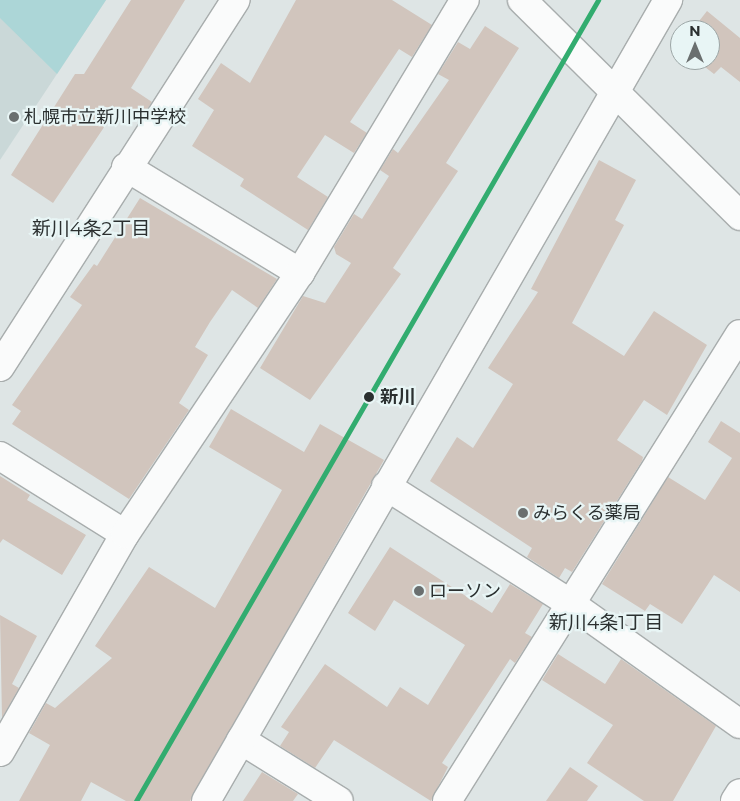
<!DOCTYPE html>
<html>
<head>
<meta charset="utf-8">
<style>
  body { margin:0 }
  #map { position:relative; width:740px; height:801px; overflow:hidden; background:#dee5e5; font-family:Montserrat,"Noto Sans JP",sans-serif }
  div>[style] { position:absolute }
  .built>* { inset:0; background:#cad8d8 }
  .green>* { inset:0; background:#acd6d7 }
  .building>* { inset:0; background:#d1c5bd }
  .roads { filter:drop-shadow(1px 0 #a8adad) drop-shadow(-1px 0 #a8adad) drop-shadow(0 1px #a8adad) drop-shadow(0 -1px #a8adad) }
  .street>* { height:28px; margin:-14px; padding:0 14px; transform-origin:14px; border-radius:14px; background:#fafbfb }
  .secondary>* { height:28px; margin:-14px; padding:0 14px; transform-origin:14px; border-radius:14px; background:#fafbfb }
  .rail-1>* { height:5px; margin:-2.5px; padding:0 2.5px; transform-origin:2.5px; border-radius:2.5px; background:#32ac6f }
  .dots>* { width:14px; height:14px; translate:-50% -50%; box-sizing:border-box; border:2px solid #e8f5f5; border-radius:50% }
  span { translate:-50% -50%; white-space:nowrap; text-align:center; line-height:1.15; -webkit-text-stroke:4.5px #e8f5f5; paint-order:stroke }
  .poi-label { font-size:18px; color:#2b3030 }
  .left { translate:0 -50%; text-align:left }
  .stop-label { font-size:18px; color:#2b3030; font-weight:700 }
  .neighbourhood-label { font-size:19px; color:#2b3030 }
  .north { position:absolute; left:670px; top:20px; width:50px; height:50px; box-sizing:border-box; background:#e8f5f5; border:1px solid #9ca6a6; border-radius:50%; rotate:0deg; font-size:14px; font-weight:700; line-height:20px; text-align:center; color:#2b3030 }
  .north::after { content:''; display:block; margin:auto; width:18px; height:22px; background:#6a6f6f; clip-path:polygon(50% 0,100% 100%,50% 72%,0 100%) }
</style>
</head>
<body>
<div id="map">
  <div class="built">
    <div style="clip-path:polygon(0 0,106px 0,0 160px)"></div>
  </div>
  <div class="green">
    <div style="clip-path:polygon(0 0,106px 0,57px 74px,0 18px)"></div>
  </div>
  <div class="building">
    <div style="clip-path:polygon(131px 0,185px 0,131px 88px,152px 102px,139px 122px,117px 108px,53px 203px,11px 175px,75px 74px,84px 74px)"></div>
    <div style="clip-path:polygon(296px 0,392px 0,432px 25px,412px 57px,399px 49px,350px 122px,367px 133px,354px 153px,325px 135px,297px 177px,328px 197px,308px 230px,240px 186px,244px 179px,192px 146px,214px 110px,198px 99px,221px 63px,250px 83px)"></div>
    <div style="clip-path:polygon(707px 11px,740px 38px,740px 82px,721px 67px,714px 74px,696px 60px,710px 60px,710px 30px,692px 30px)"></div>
    <div style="clip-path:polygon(485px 26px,519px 48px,446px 163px,458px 171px,393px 268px,401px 274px,310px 400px,260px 368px,303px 296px,325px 303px,351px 263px,336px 254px,334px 247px,354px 214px,362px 219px,389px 176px,380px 170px,393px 149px,398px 153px,449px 80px,438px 74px,458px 42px,470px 49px)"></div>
    <div style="clip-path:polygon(599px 160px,636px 180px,615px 220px,624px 225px,572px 323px,624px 356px,654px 311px,707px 345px,667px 415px,644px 400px,617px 440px,643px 457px,642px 461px,572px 572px,565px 568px,559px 578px,527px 557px,532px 548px,430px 481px,457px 437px,473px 448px,513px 384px,488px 368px,538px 292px,531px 289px)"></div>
    <div style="clip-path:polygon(140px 198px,277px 279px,258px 308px,232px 290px,210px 322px,195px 347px,208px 355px,179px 403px,189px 410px,129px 499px,12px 424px,21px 411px,12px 405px,82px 305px,70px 297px,94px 264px,97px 266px)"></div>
    <div style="clip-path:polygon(231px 409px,304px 452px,320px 424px,384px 460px,190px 801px,126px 801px,91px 782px,81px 801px,19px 801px,50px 745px,29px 733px,46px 703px,55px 708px,112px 658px,95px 646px,149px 567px,215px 608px,282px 490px,209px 447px)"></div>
    <div style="clip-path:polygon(721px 421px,740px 433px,740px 592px,714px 575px,682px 624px,650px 604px,645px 611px,602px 584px,668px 477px,705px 500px,732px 458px,708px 442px)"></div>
    <div style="clip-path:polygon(0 476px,30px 495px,27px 500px,86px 535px,62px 575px,3px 539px,0 543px)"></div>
    <div style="clip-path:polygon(390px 547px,492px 613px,510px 584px,543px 604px,525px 633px,532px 637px,515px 663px,510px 659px,442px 763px,448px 767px,431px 801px,334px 740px,315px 768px,280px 746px,289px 732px,281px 727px,325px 664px,387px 707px,400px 687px,428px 705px,465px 645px,394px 600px,375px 631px,348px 613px)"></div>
    <div style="clip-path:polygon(0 615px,37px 636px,12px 684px,19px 688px,2px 718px)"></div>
    <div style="clip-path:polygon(558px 654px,605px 684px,621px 659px,716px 726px,673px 801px,644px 801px,587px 763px,613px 725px,542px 680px)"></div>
    <div style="clip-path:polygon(570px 767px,598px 786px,587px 801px,546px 801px)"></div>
    <div style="clip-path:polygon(262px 772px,298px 794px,293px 801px,243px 801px)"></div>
  </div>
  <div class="roads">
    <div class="street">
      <div style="left:522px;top:0;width:307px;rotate:44.7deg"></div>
      <div style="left:126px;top:167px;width:204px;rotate:31.3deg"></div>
      <div style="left:0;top:367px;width:436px;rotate:-57.3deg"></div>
      <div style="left:0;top:456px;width:147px;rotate:32deg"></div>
      <div style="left:386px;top:486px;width:219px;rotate:32.5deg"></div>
      <div style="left:571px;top:604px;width:207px;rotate:35.4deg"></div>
      <div style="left:241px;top:740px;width:115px;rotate:31.9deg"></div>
      <div style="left:0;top:752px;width:251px;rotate:-60.2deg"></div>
      <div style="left:125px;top:534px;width:314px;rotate:-56.2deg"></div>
      <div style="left:300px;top:273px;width:319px;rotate:-58.9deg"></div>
      <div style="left:206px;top:801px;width:925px;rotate:-60.02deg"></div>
      <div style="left:447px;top:801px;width:551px;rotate:-57.9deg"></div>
    </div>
    <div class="secondary">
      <div style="left:735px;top:801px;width:9px;rotate:-58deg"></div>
    </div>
  </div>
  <div class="rail-1">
    <div style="left:136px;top:801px;width:925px;rotate:-60.02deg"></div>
  </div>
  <div class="dots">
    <div style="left:14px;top:117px;background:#6a6f6f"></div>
    <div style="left:369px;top:397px;background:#2b3030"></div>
    <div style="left:523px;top:513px;background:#6a6f6f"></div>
    <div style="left:419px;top:591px;background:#6a6f6f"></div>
  </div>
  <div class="poi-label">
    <span class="left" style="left:24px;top:117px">札幌市立新川中学校</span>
    <span class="left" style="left:533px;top:513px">みらくる薬局</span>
    <span class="left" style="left:429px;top:591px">ローソン</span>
  </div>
  <div class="stop-label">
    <span class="left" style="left:380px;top:397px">新川</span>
  </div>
  <div class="neighbourhood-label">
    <span style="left:91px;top:229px">新川4条2丁目</span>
    <span style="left:606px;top:623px">新川4条1丁目</span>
  </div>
  <div class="north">N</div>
</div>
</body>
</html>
